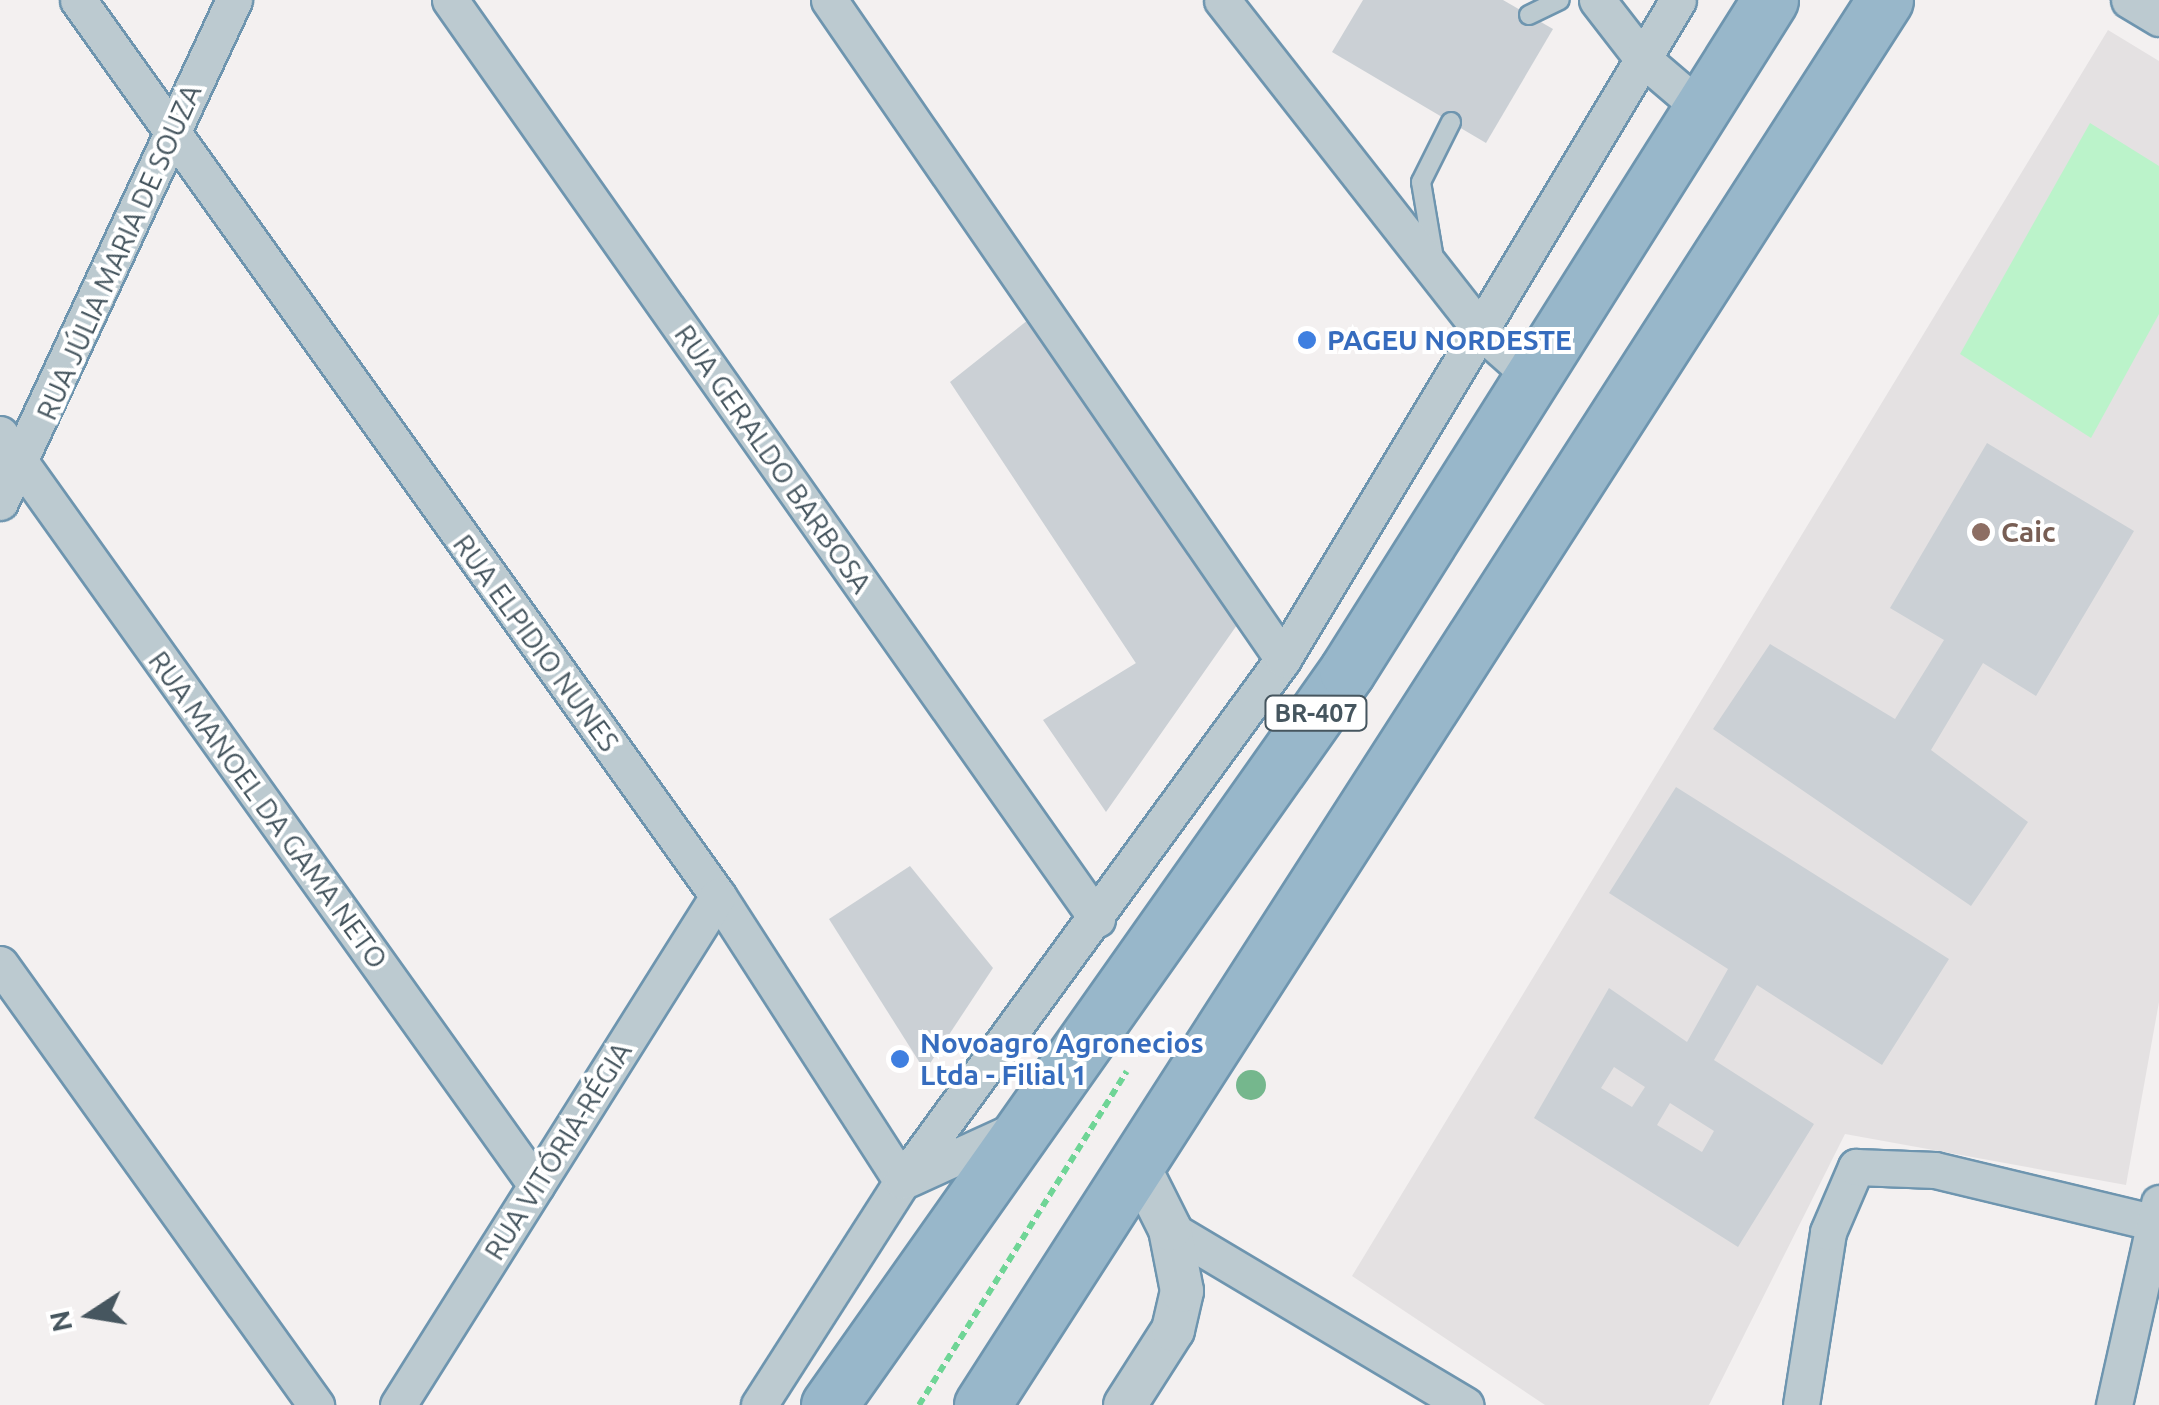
<!DOCTYPE html>
<html>
<head>
<meta charset="utf-8">
<style>
  body { margin:0 }
  #map { position:relative; width:2159px; height:1405px; overflow:hidden; background:#f3f0f0; font-family:Ubuntu,sans-serif }
  div>[style] { position:absolute }
  .education>* { inset:0; background:#e4e1e2 }
  .green>* { inset:0; background:#bbf3ca }
  .building>* { inset:0; background:#cbd0d5 }
  .path>* { height:6px; margin-top:-3px; transform-origin:0; background:repeating-linear-gradient(90deg,#6fd596 0 8px,transparent 0 13px) }
  .roads { filter:drop-shadow(2px 0 #6e95af) drop-shadow(-2px 0 #6e95af) drop-shadow(0 2px #6e95af) drop-shadow(0 -2px #6e95af) }
  .service>* { height:18px; margin:-9px; padding:0 9px; transform-origin:9px; border-radius:9px; background:#bccad0 }
  .minor>* { height:35px; margin:-17.5px; padding:0 17.5px; transform-origin:17.5px; border-radius:17.5px; background:#bccad0 }
  .tertiary>* { height:42px; margin:-21px; padding:0 21px; transform-origin:21px; border-radius:21px; background:#bccad0 }
  .trunk>* { height:55px; margin:-27.5px; padding:0 27.5px; transform-origin:27.5px; border-radius:27.5px; background:#98b7ca }
  .trees>* { width:30px; height:30px; margin:-15px; border-radius:50%; background:#75b78d }
  .dots>* { width:28px; height:28px; translate:-50% -50%; box-sizing:border-box; border:5px solid #fff; border-radius:50% }
  span { translate:-50% -50%; white-space:nowrap; text-align:center; line-height:1.15; -webkit-text-stroke:8px #fff; paint-order:stroke }
  .shield-label span { padding:2px 8px; background:#fff; border:2px solid; border-radius:8px; -webkit-text-stroke-width:0 }
  .shield-label { font-size:25px; color:#46565f; font-weight:700 }
  .street-label { font-size:28px; color:#46565f }
  .shop-label { font-size:28px; color:#366cbe; font-weight:700 }
  .left { translate:0 -50%; text-align:left }
  .education-label { font-size:28px; color:#785e54; font-weight:700 }
  .north { position:absolute; left:40px; top:1265px; width:100px; height:100px; -webkit-text-stroke:8px #fff; paint-order:stroke; rotate:258deg; font-size:28px; font-weight:700; line-height:40px; text-align:center; color:#46565f }
  .north::after { content:''; display:block; margin:auto; width:35px; height:45px; background:#46565f; clip-path:polygon(50% 0,100% 100%,50% 72%,0 100%) }
</style>
</head>
<body>
<div id="map">
  <div class="education">
    <div style="clip-path:polygon(2108px 30px,2159px 61px,2159px 1002px,2126px 1185px,1845px 1134px,1709px 1405px,1545px 1405px,1352px 1276px)"></div>
  </div>
  <div class="green">
    <div style="clip-path:polygon(2090px 123px,2159px 166px,2159px 314px,2091px 438px,1960px 354px)"></div>
  </div>
  <div class="building">
    <div style="clip-path:polygon(1363px 0,1503px 0,1553px 29px,1486px 143px,1332px 52px)"></div>
    <div style="clip-path:polygon(1033px 316px,1244px 615px,1106px 812px,1043px 720px,1136px 663px,1151px 686px,950px 382px)"></div>
    <div style="clip-path:polygon(1987px 443px,2134px 531px,2036px 696px,1983px 663px,1931px 750px,2028px 822px,1971px 906px,1713px 729px,1770px 644px,1895px 719px,1944px 640px,1890px 608px)"></div>
    <div style="clip-path:polygon(evenodd,1676px 787px,1949px 959px,1882px 1065px,1757px 985px,1714px 1060px,1814px 1124px,1738px 1247px,1534px 1118px,1609px 988px,1687px 1042px,1728px 969px,1609px 893px,1676px 787px,1614px 1067px,1645px 1087px,1632px 1107px,1601px 1088px,1614px 1067px,1676px 787px,1670px 1103px,1714px 1131px,1702px 1152px,1657px 1125px,1670px 1103px)"></div>
    <div style="clip-path:polygon(910px 866px,993px 968px,925px 1071px,829px 919px)"></div>
  </div>
  <div class="path">
    <div style="left:919px;top:1405px;width:393px;rotate:-58.1deg"></div>
  </div>
  <div class="roads">
    <div class="service">
      <div style="left:1529px;top:15px;width:34px;rotate:-26deg"></div>
      <div style="left:1433px;top:253px;width:72px;rotate:-99.6deg"></div>
      <div style="left:1421px;top:182px;width:67px;rotate:-63.4deg"></div>
    </div>
    <div class="minor">
      <div style="left:78px;top:0;width:1101px;rotate:54.46deg"></div>
      <div style="left:718px;top:896px;width:339px;rotate:57.2deg"></div>
      <div style="left:450px;top:0;width:1124px;rotate:54.85deg"></div>
      <div style="left:829px;top:0;width:800px;rotate:55.44deg"></div>
      <div style="left:1222px;top:0;width:424px;rotate:51.9deg"></div>
      <div style="left:1484px;top:334px;width:69px;rotate:41.5deg"></div>
      <div style="left:1597px;top:0;width:73px;rotate:52.2deg"></div>
      <div style="left:1642px;top:58px;width:82px;rotate:40.5deg"></div>
      <div style="left:2129px;top:0;width:35px;rotate:31deg"></div>
      <div style="left:0;top:434px;width:923px;rotate:54.48deg"></div>
      <div style="left:0;top:502px;width:554px;rotate:-65.01deg"></div>
      <div style="left:0;top:964px;width:543px;rotate:54.38deg"></div>
      <div style="left:908px;top:1179px;width:123px;rotate:-24.5deg"></div>
      <div style="left:1170px;top:1229px;width:344px;rotate:30.8deg"></div>
      <div style="left:398px;top:1405px;width:601px;rotate:-57.84deg"></div>
      <div style="left:759px;top:1405px;width:266px;rotate:-57.4deg"></div>
      <div style="left:902px;top:1181px;width:646px;rotate:-53.87deg"></div>
      <div style="left:1283px;top:659px;width:768px;rotate:-59.06deg"></div>
      <div style="left:1801px;top:1405px;width:175px;rotate:-81.1deg"></div>
      <div style="left:1828px;top:1232px;width:71px;rotate:-66.7deg"></div>
      <div style="left:1856px;top:1167px;width:79px;rotate:2.2deg"></div>
      <div style="left:1935px;top:1170px;width:226px;rotate:13.5deg"></div>
      <div style="left:2114px;top:1405px;width:207px;rotate:-77.4deg"></div>
    </div>
    <div class="tertiary">
      <div style="left:1125px;top:1405px;width:89px;rotate:-57.4deg"></div>
      <div style="left:1173px;top:1330px;width:40px;rotate:-77deg"></div>
      <div style="left:1182px;top:1291px;width:63px;rotate:-101deg"></div>
      <div style="left:1170px;top:1229px;width:78px;rotate:-116.6deg"></div>
    </div>
    <div class="trunk">
      <div style="left:829px;top:1405px;width:898px;rotate:-54.79deg"></div>
      <div style="left:1347px;top:671px;width:793px;rotate:-57.77deg"></div>
      <div style="left:982px;top:1405px;width:1670px;rotate:-57.27deg"></div>
    </div>
  </div>
  <div class="trees">
    <div style="left:1251px;top:1085px"></div>
  </div>
  <div class="dots">
    <div style="left:1307px;top:340px;background:#3f7fe0"></div>
    <div style="left:1981px;top:532px;background:#8d6e63"></div>
    <div style="left:900px;top:1059px;background:#3f7fe0"></div>
  </div>
  <div class="shield-label">
    <span style="left:1316px;top:713px">BR-407</span>
  </div>
  <div class="street-label">
    <span style="left:119px;top:252px;rotate:-66deg">RUA JÚLIA MARIA DE SOUZA</span>
    <span style="left:773px;top:459px;rotate:55deg">RUA GERALDO BARBOSA</span>
    <span style="left:536px;top:643px;rotate:54deg">RUA ELPIDIO NUNES</span>
    <span style="left:268px;top:810px;rotate:54deg">RUA MANOEL DA GAMA NETO</span>
    <span style="left:558px;top:1151px;rotate:-58deg">RUA VITÓRIA-RÉGIA</span>
  </div>
  <div class="shop-label">
    <span class="left" style="left:1327px;top:340px">PAGEU NORDESTE</span>
    <span class="left" style="left:920px;top:1059px">Novoagro Agronecios<br>Ltda - Filial 1</span>
  </div>
  <div class="education-label">
    <span class="left" style="left:2001px;top:532px">Caic</span>
  </div>
  <div class="north">N</div>
</div>
</body>
</html>
